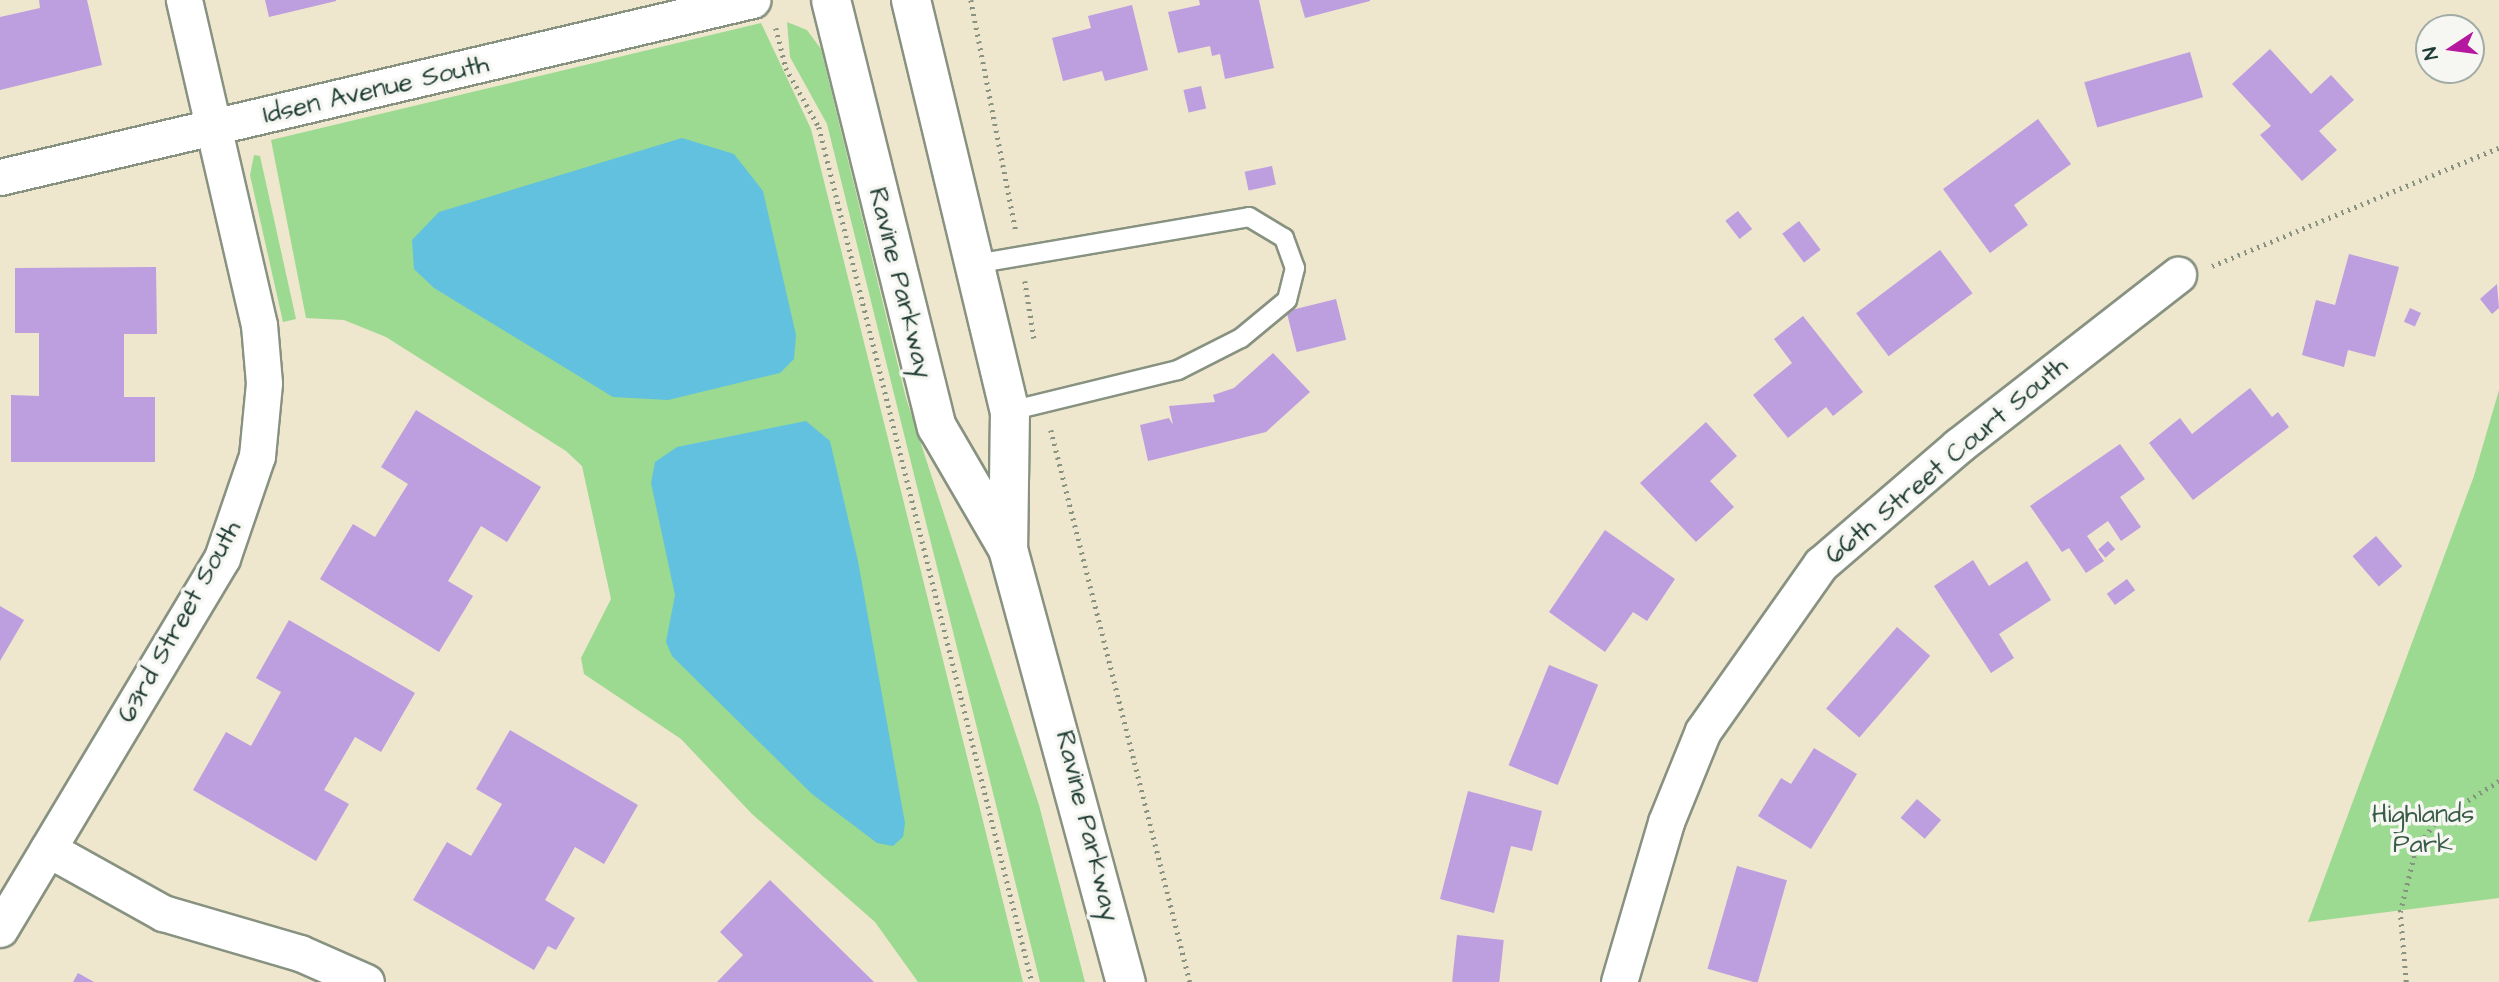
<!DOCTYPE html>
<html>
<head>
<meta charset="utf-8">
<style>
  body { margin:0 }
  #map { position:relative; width:2499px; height:982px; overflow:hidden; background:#efe6ce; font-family:"Architects Daughter",sans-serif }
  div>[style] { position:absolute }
  .green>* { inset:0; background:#9bda90 }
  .water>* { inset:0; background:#61c1df }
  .building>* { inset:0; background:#bd9edf; transform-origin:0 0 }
  .path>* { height:4.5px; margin-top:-2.25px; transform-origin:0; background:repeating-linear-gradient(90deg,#879281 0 2px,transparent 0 7px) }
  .roads { filter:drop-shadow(2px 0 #879281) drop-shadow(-2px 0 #879281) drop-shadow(0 2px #879281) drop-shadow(0 -2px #879281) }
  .lane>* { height:18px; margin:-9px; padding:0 9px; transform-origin:9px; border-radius:9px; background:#fff }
  .street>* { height:35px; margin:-17.5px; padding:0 17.5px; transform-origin:17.5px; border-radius:17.5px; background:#fff }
  .secondary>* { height:38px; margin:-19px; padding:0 19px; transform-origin:19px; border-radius:19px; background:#fff }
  span { translate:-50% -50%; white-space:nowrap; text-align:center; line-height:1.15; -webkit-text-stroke:7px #f6f6f2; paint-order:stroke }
  .street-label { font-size:26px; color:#1f3d34 }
  .park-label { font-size:26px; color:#385c46 }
  .north { position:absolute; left:2415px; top:14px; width:70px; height:70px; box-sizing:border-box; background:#f6f6f2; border:2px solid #a0aca6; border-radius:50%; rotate:257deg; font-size:19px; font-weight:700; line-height:28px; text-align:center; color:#1f3d34 }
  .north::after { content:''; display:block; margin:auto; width:24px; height:32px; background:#b5179e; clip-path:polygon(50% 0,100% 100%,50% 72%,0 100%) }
</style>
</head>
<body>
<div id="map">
  <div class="green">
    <div style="clip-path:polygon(787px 22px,807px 30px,821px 49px,906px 398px,1039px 805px,1085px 982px,1040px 982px,827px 124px,790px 57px)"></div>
    <div style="clip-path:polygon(761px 23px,811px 129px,1023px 982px,918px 982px,875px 922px,752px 814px,681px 739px,584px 674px,581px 658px,611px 599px,582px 466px,566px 451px,386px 337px,344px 320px,306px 318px,271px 140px)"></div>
    <div style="clip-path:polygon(254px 155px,260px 156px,296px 319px,283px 322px,250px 175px)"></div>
    <div style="clip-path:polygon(2499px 390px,2499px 898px,2308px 922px,2474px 476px)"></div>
  </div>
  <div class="water">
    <div style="clip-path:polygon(682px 138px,734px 154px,763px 191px,796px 335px,794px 359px,780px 373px,668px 400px,613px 397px,434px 288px,414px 269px,412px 240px,439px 212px)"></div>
    <div style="clip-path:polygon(806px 421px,830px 441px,858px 561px,905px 823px,903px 837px,893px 846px,877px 843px,812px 794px,672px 656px,666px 642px,675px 595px,651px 483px,655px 462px,677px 447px)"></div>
  </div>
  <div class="building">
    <div style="clip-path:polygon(39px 0,87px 0,102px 65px,0 90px,0 17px,40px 8px)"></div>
    <div style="clip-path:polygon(265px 0,336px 0,336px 1px,269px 17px)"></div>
    <div style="clip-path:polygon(1199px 0,1259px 0,1274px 68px,1225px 79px,1220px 54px,1212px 56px,1210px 46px,1178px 53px,1168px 12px,1200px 5px)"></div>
    <div style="clip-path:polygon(1300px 0,1370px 0,1370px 1px,1305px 18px)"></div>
    <div style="clip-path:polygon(1132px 5px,1148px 70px,1105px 81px,1102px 71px,1063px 81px,1052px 38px,1091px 28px,1088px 16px)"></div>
    <div style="clip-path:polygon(2270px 49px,2311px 94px,2331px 75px,2354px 100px,2319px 131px,2337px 150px,2302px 181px,2260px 135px,2271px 126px,2232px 84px)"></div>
    <div style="left:2190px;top:52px;width:47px;height:110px;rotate:74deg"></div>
    <div style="left:1201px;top:86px;width:23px;height:18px;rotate:77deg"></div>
    <div style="clip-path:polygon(2038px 119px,2071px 164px,2014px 205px,2028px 225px,1990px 253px,1943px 189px)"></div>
    <div style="left:1272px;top:166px;width:19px;height:28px;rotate:78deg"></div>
    <div style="left:1738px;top:211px;width:23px;height:16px;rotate:52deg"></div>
    <div style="left:1799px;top:221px;width:36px;height:21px;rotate:53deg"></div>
    <div style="left:1940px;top:250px;width:54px;height:105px;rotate:53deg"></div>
    <div style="clip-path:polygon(2349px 254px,2399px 267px,2375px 357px,2348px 350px,2344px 367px,2302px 355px,2316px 300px,2335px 305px)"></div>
    <div style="clip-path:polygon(156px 267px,157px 334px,124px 334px,124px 397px,155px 397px,155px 462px,11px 462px,11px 395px,39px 396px,39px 333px,15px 333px,15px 268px)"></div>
    <div style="clip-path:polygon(2497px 284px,2499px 308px,2492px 314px,2480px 299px)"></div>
    <div style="left:1336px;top:299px;width:42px;height:51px;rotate:76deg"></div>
    <div style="left:2410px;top:308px;width:12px;height:15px;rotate:24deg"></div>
    <div style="clip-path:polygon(1803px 316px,1863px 392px,1833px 416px,1826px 407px,1788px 438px,1753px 395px,1792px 363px,1774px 339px)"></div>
    <div style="clip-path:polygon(1273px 353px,1310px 392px,1266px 432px,1148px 461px,1140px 425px,1169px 418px,1173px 425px,1169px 406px,1215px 402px,1213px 395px,1234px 388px)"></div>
    <div style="clip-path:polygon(2250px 388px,2272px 417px,2278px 412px,2289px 427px,2193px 500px,2149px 443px,2180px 418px,2192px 434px)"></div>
    <div style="clip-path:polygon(416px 410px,541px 487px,507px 542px,481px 526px,448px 581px,473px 596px,439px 652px,320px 579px,353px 524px,375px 537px,408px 484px,381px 467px)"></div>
    <div style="clip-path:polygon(1706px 422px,1737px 456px,1710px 481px,1734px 507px,1696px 542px,1640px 483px)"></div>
    <div style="clip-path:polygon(2120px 444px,2145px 479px,2120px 497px,2141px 527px,2121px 541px,2108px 521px,2087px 536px,2104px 561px,2086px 573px,2069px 548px,2062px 552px,2030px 506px)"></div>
    <div style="clip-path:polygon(1605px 530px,1675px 579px,1647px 621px,1633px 612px,1605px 652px,1549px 612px)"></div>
    <div style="left:2376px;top:536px;width:40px;height:31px;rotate:49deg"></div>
    <div style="left:2108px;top:541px;width:11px;height:13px;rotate:49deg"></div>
    <div style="clip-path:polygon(1973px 560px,1989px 586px,2027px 561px,2051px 600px,1999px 634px,2014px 658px,1991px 673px,1934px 586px)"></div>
    <div style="left:2127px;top:579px;width:14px;height:25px;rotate:54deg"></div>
    <div style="clip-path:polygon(0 606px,24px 620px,0 661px)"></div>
    <div style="clip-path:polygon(289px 620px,415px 693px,381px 752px,355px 737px,324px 790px,349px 804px,316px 861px,193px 790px,226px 732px,251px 746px,281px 692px,256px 678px)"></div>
    <div style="left:1897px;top:627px;width:44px;height:108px;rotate:41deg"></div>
    <div style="left:1549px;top:665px;width:53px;height:108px;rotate:22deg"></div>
    <div style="clip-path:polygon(510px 730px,638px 805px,604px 864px,575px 847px,545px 900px,575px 918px,556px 950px,548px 946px,534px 970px,413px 900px,447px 842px,471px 856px,502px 804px,476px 789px)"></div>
    <div style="clip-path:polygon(1814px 748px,1857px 774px,1811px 849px,1758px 816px,1781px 778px,1791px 784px)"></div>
    <div style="clip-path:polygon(1468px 791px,1542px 811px,1532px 851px,1511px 846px,1494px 913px,1440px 899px)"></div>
    <div style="left:1917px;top:799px;width:32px;height:25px;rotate:41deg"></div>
    <div style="left:1737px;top:866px;width:52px;height:107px;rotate:16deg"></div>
    <div style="clip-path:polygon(770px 880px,874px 982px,717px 982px,743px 955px,720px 932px)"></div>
    <div style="left:1457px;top:935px;width:47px;height:47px;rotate:6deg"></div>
    <div style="clip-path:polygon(78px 973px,94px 982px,73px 982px)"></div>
  </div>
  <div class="path">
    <div style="left:971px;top:0;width:236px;rotate:79deg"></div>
    <div style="left:776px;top:28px;width:41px;rotate:76deg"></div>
    <div style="left:786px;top:68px;width:68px;rotate:60.8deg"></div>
    <div style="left:819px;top:127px;width:881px;rotate:76.01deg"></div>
    <div style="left:2212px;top:266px;width:310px;rotate:-22.4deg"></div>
    <div style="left:1025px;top:281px;width:58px;rotate:81deg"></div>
    <div style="left:1051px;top:430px;width:569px;rotate:75.87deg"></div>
    <div style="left:2406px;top:982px;width:70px;rotate:-94.9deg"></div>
    <div style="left:2400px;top:912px;width:66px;rotate:-76deg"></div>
    <div style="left:2416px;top:848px;width:36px;rotate:-53deg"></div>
    <div style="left:2438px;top:819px;width:72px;rotate:-31.9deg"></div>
  </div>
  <div class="roads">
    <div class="lane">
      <div style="left:975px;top:264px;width:278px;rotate:-9.7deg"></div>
      <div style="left:1249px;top:217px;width:41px;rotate:31deg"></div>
      <div style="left:1284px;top:238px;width:32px;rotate:70deg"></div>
      <div style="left:1295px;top:268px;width:33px;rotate:104deg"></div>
      <div style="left:1287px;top:300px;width:60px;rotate:140.4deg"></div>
      <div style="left:1241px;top:338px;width:71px;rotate:153.1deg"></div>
      <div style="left:1178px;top:370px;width:173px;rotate:166.3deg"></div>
    </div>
    <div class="street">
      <div style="left:0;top:177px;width:773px;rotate:-13.24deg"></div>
      <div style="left:48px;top:849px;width:132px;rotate:29.1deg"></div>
      <div style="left:163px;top:913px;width:143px;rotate:16.3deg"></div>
      <div style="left:300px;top:953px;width:72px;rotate:23.7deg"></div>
      <div style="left:0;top:929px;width:432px;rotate:-59.1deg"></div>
      <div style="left:222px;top:558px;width:108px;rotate:-71.1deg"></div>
      <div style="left:257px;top:456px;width:73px;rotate:-84.5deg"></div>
      <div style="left:264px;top:383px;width:58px;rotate:-94.9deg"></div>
      <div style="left:259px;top:325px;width:334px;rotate:-103deg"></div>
      <div style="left:1619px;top:982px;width:167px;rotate:-73.6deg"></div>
      <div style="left:1666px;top:822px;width:98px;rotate:-67.9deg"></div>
      <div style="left:1703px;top:731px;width:204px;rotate:-54.8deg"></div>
      <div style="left:1821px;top:564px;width:181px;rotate:-40.7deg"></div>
      <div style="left:1958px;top:446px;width:279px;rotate:-37.9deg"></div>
    </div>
    <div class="secondary">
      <div style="left:831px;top:0;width:440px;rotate:76.1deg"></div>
      <div style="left:937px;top:427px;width:141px;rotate:59.8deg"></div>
      <div style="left:1008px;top:549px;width:449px;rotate:74.8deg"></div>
      <div style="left:911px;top:0;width:423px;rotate:76.5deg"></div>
      <div style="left:1010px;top:411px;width:138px;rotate:90.8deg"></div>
    </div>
  </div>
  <div class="street-label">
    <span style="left:376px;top:90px;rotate:-13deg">Idsen Avenue South</span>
    <span style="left:900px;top:283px;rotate:76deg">Ravine Parkway</span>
    <span style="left:1947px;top:461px;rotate:-40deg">66th Street Court South</span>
    <span style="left:180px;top:622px;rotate:-61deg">63rd Street South</span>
    <span style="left:1087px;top:826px;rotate:76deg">Ravine Parkway</span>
  </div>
  <div class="park-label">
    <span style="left:2423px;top:830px">Highlands<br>Park</span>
  </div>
  <div class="north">N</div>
</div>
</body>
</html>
